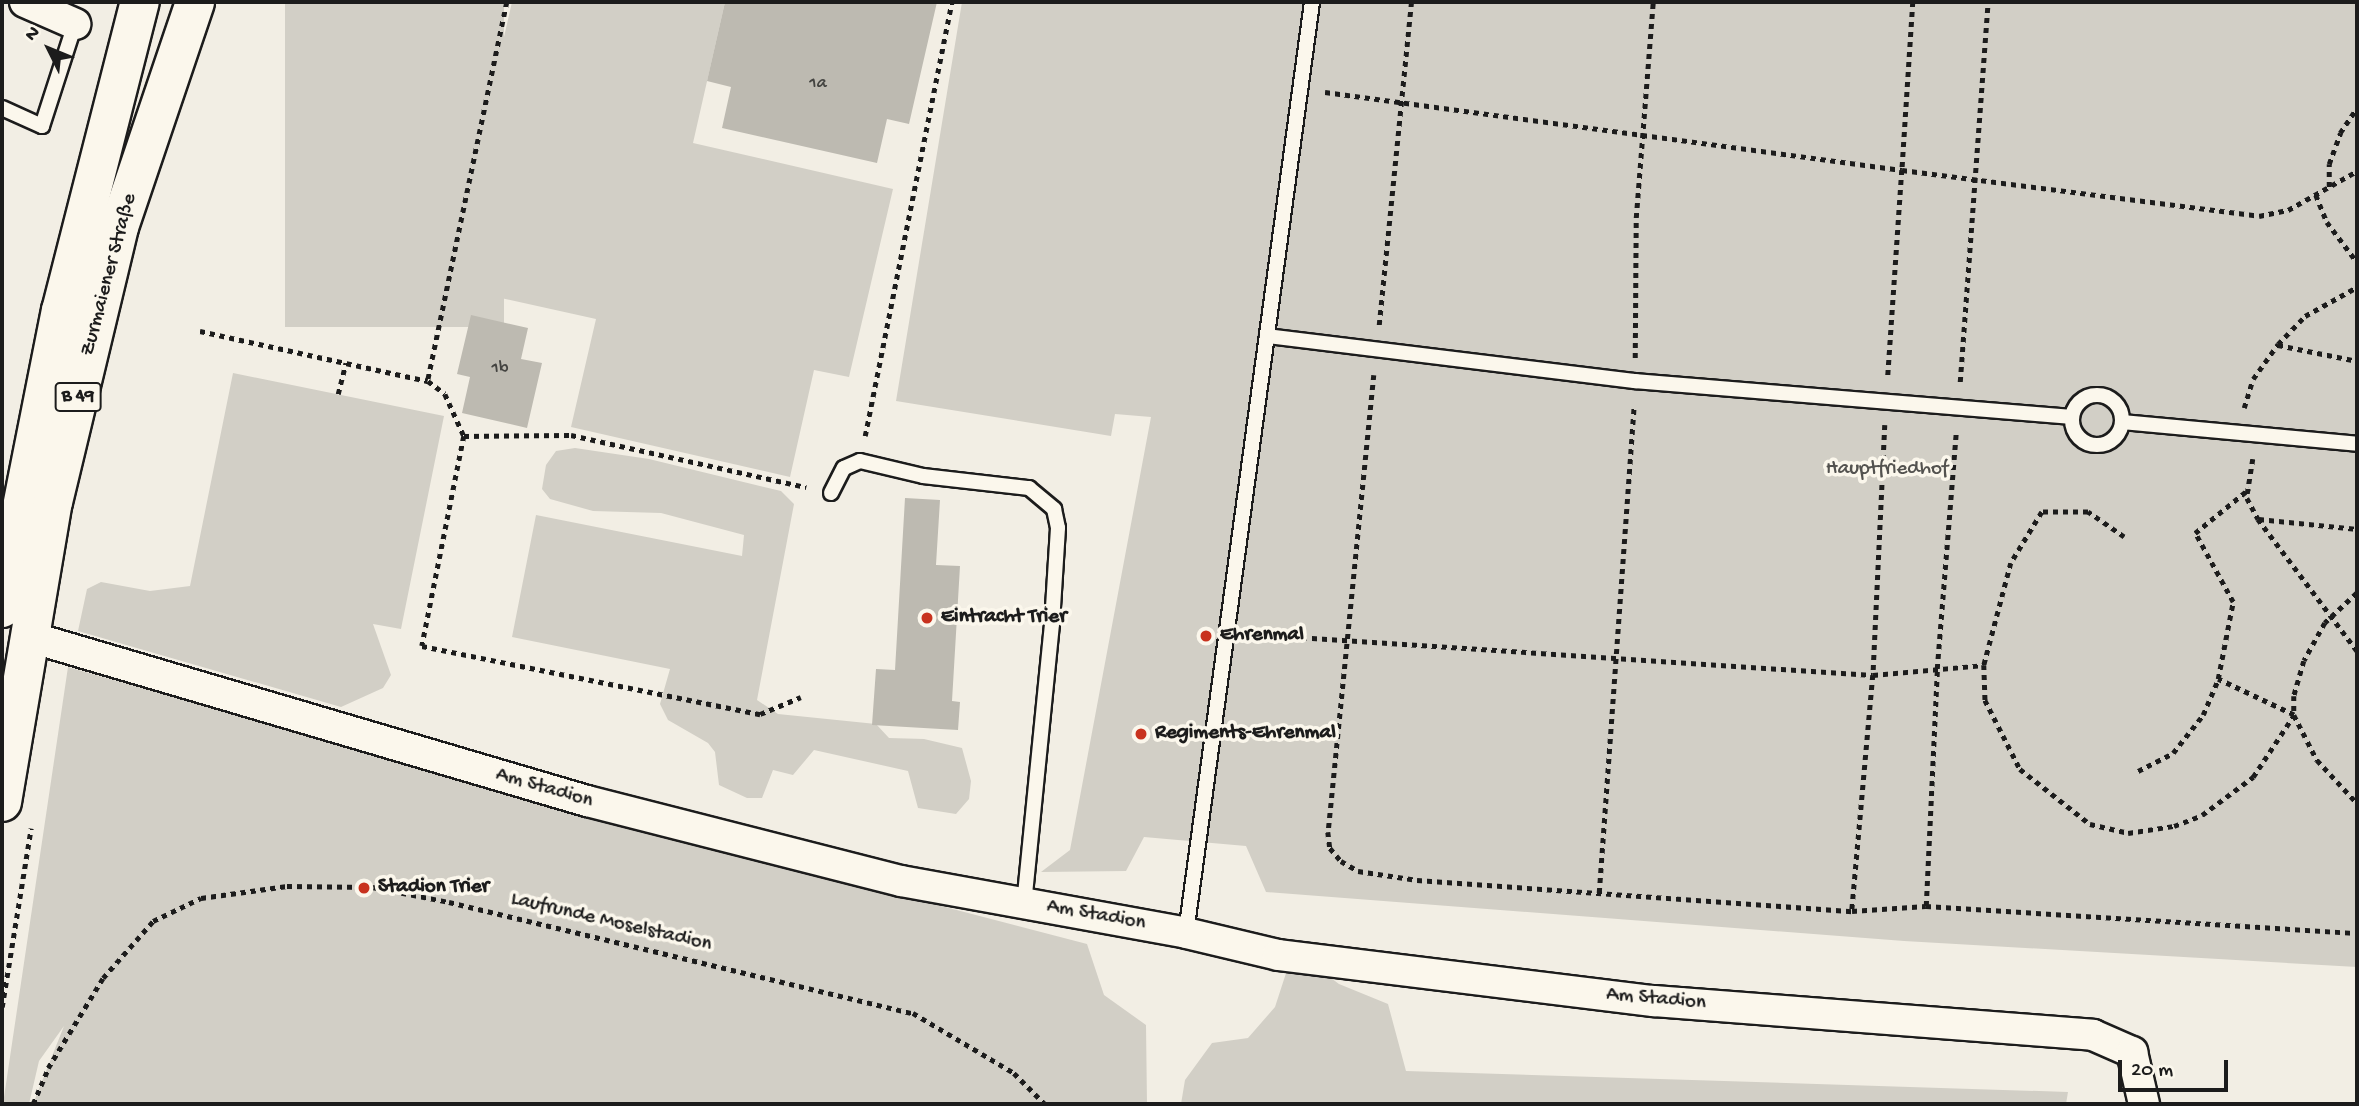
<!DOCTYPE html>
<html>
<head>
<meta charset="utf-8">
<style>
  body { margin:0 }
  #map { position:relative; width:2359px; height:1106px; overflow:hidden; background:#f2eee4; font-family:"Gochi Hand",sans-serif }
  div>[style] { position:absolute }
  .green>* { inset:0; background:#d2cfc6; transform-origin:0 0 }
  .building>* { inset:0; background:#bdbab1 }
  .path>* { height:4.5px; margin-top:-2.25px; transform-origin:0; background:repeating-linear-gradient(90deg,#1c1c1c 0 5px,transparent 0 10px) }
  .roads { filter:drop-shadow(2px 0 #1c1c1c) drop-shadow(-2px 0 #1c1c1c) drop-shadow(0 2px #1c1c1c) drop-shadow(0 -2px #1c1c1c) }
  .service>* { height:14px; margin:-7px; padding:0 7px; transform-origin:7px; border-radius:7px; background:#fbf7ec }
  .service>.ring { margin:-7px; padding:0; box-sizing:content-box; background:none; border:14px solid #fbf7ec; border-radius:50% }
  .minor>* { height:30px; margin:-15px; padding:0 15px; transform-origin:15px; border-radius:15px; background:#fbf7ec }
  .primary>* { height:38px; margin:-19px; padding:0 19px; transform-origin:19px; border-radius:19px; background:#fbf7ec }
  .dots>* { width:19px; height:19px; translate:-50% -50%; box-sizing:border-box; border:4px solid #fbf7ec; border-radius:50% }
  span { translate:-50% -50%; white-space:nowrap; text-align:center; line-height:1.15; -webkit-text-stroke:7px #fbf7ec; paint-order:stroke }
  .number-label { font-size:18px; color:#444441 }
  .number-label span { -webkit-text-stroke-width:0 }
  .shield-label span { padding:2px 5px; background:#fbf7ec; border:2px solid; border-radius:5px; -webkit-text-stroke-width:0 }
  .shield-label { font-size:19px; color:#1c1c1c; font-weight:700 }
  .street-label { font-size:21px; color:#1c1c1c }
  .park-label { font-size:21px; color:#53524f }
  .poi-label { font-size:21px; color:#1c1c1c; font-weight:700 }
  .left { translate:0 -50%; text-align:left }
  .frame { position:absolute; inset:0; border:4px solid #1c1c1c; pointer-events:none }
  .north { position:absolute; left:14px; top:14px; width:70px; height:70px; -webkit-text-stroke:5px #fbf7ec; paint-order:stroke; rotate:313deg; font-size:19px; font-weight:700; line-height:28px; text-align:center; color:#1c1c1c }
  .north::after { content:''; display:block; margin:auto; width:24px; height:32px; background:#1c1c1c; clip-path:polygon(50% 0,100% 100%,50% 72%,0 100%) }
  .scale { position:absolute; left:2118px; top:1060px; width:110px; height:32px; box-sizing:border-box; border:4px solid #1c1c1c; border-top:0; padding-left:9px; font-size:21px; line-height:24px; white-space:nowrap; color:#1c1c1c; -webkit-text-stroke:5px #fbf7ec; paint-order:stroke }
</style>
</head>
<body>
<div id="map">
  <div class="green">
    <div style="left:285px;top:2px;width:219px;height:325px"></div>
    <div style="clip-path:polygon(512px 2px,725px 2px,693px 143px,893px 189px,849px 377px,814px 370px,790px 477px,571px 427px,596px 319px,447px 286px)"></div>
    <div style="clip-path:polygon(962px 2px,2357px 2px,2357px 967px,1904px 941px,1266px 892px,1246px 846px,1144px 837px,1126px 871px,1041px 872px,1070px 850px,1151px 417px,1115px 414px,1111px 436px,896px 401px)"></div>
    <div style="clip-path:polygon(233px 373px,444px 416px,401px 629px,373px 624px,391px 675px,383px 688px,341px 707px,78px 631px,87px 589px,101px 582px,150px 591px,190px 586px)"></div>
    <div style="clip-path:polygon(575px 448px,649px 459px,781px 491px,794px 504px,757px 700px,778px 714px,876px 724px,889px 738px,924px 739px,962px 748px,971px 781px,969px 799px,956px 814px,918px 808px,908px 771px,814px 750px,793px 775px,773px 770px,762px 798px,747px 798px,719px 785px,715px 752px,708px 743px,668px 720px,660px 704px,670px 669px,512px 637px,536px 515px,742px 556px,744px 535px,661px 513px,593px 511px,550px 499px,542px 489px,546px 465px,556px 451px)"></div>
    <div style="clip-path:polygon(68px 667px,561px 807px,1087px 944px,1104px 995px,1146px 1025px,1147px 1104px,33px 1104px,64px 1026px,39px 1061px,29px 1104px,3px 1104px)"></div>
    <div style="clip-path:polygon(1308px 961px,1339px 984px,1388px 1004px,1406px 1071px,2068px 1092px,2066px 1104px,1181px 1104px,1185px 1080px,1212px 1043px,1248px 1038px,1275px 1007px,1288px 967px)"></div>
  </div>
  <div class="building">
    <div style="clip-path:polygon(725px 2px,937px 2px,909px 124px,887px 119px,877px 163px,722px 128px,731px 87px,707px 81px)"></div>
    <div style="clip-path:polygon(471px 315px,528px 328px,521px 359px,542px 363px,527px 428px,462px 413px,470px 377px,457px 374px)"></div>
    <div style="clip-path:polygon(905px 498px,940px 500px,936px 565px,960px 566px,952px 701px,960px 702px,958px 730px,872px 725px,876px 669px,895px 670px)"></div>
  </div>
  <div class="path">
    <div style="left:507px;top:2px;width:387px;rotate:101.8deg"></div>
    <div style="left:428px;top:381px;width:21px;rotate:37deg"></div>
    <div style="left:445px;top:394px;width:46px;rotate:65.7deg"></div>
    <div style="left:464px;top:436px;width:214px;rotate:101.3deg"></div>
    <div style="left:422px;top:646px;width:345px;rotate:11.4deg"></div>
    <div style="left:760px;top:714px;width:44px;rotate:-22.5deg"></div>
    <div style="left:1913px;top:2px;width:168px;rotate:93.7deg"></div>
    <div style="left:1902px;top:170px;width:360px;rotate:7.3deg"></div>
    <div style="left:2259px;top:216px;width:30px;rotate:-12deg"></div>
    <div style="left:2288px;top:210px;width:79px;rotate:-29.5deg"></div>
    <div style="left:1325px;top:92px;width:582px;rotate:7.7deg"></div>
    <div style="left:1902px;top:170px;width:207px;rotate:93.9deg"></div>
    <div style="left:2329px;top:187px;width:23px;rotate:-90deg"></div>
    <div style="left:2329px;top:164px;width:33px;rotate:-70deg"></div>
    <div style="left:2340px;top:133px;width:30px;rotate:-56deg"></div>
    <div style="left:2316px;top:195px;width:29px;rotate:68deg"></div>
    <div style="left:2327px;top:222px;width:50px;rotate:53.1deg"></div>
    <div style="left:1379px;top:325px;width:325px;rotate:-84.3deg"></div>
    <div style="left:200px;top:331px;width:233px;rotate:12.4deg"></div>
    <div style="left:2278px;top:345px;width:81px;rotate:11.4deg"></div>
    <div style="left:1635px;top:358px;width:140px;rotate:-89.6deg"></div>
    <div style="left:1636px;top:218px;width:217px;rotate:-85.5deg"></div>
    <div style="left:1374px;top:375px;width:459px;rotate:95.7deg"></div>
    <div style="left:1328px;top:832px;width:16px;rotate:83deg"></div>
    <div style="left:1330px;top:848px;width:17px;rotate:50deg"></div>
    <div style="left:1341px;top:861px;width:20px;rotate:30deg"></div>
    <div style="left:1358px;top:871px;width:60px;rotate:8.7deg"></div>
    <div style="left:1417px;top:880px;width:436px;rotate:4.1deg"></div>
    <div style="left:1960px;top:382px;width:381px;rotate:-85.8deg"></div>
    <div style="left:338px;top:394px;width:32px;rotate:-76deg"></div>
    <div style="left:2244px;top:408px;width:30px;rotate:-73deg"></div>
    <div style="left:2253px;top:379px;width:43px;rotate:-54.5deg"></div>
    <div style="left:2278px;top:344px;width:39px;rotate:-46deg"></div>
    <div style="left:2305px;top:316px;width:60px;rotate:-29.1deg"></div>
    <div style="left:1885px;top:425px;width:250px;rotate:92.7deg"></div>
    <div style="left:1873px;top:675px;width:237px;rotate:95.1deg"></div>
    <div style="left:1852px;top:911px;width:74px;rotate:-3.9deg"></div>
    <div style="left:1926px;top:906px;width:432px;rotate:3.6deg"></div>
    <div style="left:464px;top:436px;width:107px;rotate:-0.5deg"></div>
    <div style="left:571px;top:435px;width:241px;rotate:12.5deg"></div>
    <div style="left:865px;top:436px;width:443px;rotate:-78.7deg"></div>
    <div style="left:2253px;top:459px;width:39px;rotate:99deg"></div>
    <div style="left:2247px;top:498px;width:24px;rotate:62deg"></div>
    <div style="left:2258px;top:519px;width:165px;rotate:53.1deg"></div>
    <div style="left:2259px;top:519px;width:99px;rotate:5.8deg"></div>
    <div style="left:2124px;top:537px;width:44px;rotate:-145.2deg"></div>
    <div style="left:2088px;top:512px;width:46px;rotate:180deg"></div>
    <div style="left:2042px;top:512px;width:60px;rotate:121.3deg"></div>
    <div style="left:2011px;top:563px;width:106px;rotate:104.8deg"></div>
    <div style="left:1984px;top:665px;width:35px;rotate:88deg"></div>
    <div style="left:1985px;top:700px;width:77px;rotate:63.1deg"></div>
    <div style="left:2020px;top:769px;width:89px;rotate:38.2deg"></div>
    <div style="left:2090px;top:824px;width:39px;rotate:13deg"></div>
    <div style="left:2128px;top:833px;width:47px;rotate:-8.7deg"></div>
    <div style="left:2174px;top:826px;width:30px;rotate:-21deg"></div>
    <div style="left:2202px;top:815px;width:64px;rotate:-36.7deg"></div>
    <div style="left:2253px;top:777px;width:74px;rotate:-56.5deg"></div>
    <div style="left:2294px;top:715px;width:84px;rotate:-154.7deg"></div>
    <div style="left:2218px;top:679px;width:78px;rotate:-79deg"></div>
    <div style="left:2233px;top:602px;width:79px;rotate:-118.8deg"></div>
    <div style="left:2195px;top:533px;width:70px;rotate:-39.2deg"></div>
    <div style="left:2357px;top:593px;width:44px;rotate:136.8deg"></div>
    <div style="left:2325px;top:623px;width:43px;rotate:118.9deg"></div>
    <div style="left:2304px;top:661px;width:36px;rotate:106deg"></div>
    <div style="left:2294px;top:696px;width:19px;rotate:90deg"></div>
    <div style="left:2294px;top:715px;width:51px;rotate:62.9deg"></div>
    <div style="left:2317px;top:760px;width:59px;rotate:47.1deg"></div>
    <div style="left:1252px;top:634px;width:622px;rotate:3.78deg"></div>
    <div style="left:1873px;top:675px;width:111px;rotate:-5.1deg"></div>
    <div style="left:2138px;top:771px;width:39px;rotate:-27deg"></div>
    <div style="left:2173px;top:753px;width:48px;rotate:-51.7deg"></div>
    <div style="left:2203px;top:715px;width:39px;rotate:-67deg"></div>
    <div style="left:1599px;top:893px;width:489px;rotate:-85.9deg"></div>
    <div style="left:1926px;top:906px;width:237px;rotate:-87.3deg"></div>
    <div style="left:1937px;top:669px;width:238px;rotate:-85.4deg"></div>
    <div style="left:2px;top:1007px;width:181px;rotate:-80.8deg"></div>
    <div style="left:33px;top:1104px;width:39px;rotate:-67deg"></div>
    <div style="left:48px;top:1068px;width:105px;rotate:-58.6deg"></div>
    <div style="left:103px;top:978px;width:76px;rotate:-48.7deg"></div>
    <div style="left:153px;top:921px;width:53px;rotate:-25.6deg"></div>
    <div style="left:201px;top:898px;width:87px;rotate:-7.9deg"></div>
    <div style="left:287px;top:886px;width:85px;rotate:0.7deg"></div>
    <div style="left:372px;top:887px;width:78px;rotate:11deg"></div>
    <div style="left:449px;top:902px;width:477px;rotate:13.5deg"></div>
    <div style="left:913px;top:1013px;width:117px;rotate:30.7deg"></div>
    <div style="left:1014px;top:1073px;width:44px;rotate:45deg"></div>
    <div style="left:1339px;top:1104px;width:2px"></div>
  </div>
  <div class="roads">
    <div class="service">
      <div style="left:2px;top:108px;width:44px;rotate:24.2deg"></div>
      <div style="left:42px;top:126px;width:107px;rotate:-72.1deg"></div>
      <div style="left:1267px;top:336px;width:371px;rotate:7deg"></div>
      <div style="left:1635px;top:381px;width:438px;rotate:4.7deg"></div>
      <div class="ring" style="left:2072px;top:395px;width:36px;height:36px"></div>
      <div style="left:2122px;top:422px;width:236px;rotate:5.3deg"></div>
      <div style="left:831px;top:493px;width:28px;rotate:-63deg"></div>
      <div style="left:844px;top:468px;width:17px;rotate:-24deg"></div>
      <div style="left:860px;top:461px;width:65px;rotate:13.4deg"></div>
      <div style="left:923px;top:476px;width:107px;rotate:6.5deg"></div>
      <div style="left:1029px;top:488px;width:33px;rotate:40deg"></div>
      <div style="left:1054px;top:509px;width:19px;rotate:78deg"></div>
      <div style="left:1058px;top:528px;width:96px;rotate:93.6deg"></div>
      <div style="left:1052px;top:624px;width:280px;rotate:95.7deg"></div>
      <div style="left:1186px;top:933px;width:939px;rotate:-82.29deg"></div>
    </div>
    <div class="minor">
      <div style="left:25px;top:2px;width:55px;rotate:23.7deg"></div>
      <div style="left:30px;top:637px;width:581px;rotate:16.41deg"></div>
      <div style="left:587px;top:801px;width:324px;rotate:14.3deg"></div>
      <div style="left:901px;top:881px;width:290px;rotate:10.3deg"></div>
      <div style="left:1186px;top:933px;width:95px;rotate:13.4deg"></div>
      <div style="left:1278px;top:955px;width:379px;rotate:7deg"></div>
      <div style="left:1654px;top:1001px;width:440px;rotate:4.4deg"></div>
      <div style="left:2093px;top:1035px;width:43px;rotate:23.6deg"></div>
      <div style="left:2132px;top:1052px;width:53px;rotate:77deg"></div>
    </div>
    <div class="primary">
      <div style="left:2px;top:608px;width:303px;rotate:-78.8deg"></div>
      <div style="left:61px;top:311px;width:319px;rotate:-75.7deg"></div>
      <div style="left:2px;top:802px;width:304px;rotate:-80.4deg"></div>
      <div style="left:53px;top:502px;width:283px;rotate:-76.5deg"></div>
      <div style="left:119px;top:227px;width:237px;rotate:-71.3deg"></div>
    </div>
  </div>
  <div class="dots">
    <div style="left:927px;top:618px;background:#c8321e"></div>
    <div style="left:1206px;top:636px;background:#c8321e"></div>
    <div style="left:1141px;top:734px;background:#c8321e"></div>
    <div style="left:364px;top:888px;background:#c8321e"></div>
  </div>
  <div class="number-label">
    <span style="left:818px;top:84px">1a</span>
    <span style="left:500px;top:369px">1b</span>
  </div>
  <div class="shield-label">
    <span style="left:78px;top:397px">B 49</span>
  </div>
  <div class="street-label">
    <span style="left:110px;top:275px;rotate:-75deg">Zurmaiener Straße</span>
    <span style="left:544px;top:789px;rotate:16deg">Am Stadion</span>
    <span style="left:1096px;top:916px;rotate:10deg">Am Stadion</span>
    <span style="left:611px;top:923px;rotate:13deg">Laufrunde Moselstadion</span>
    <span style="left:1656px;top:1000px;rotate:5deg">Am Stadion</span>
  </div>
  <div class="park-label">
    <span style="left:1887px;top:470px">Hauptfriedhof</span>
  </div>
  <div class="poi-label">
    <span class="left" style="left:941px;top:618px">Eintracht Trier</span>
    <span class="left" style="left:1220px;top:636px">Ehrenmal</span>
    <span class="left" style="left:1155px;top:734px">Regiments-Ehrenmal</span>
    <span class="left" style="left:378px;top:888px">Stadion Trier</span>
  </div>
  <div class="frame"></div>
  <div class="north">N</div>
  <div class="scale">20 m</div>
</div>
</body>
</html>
